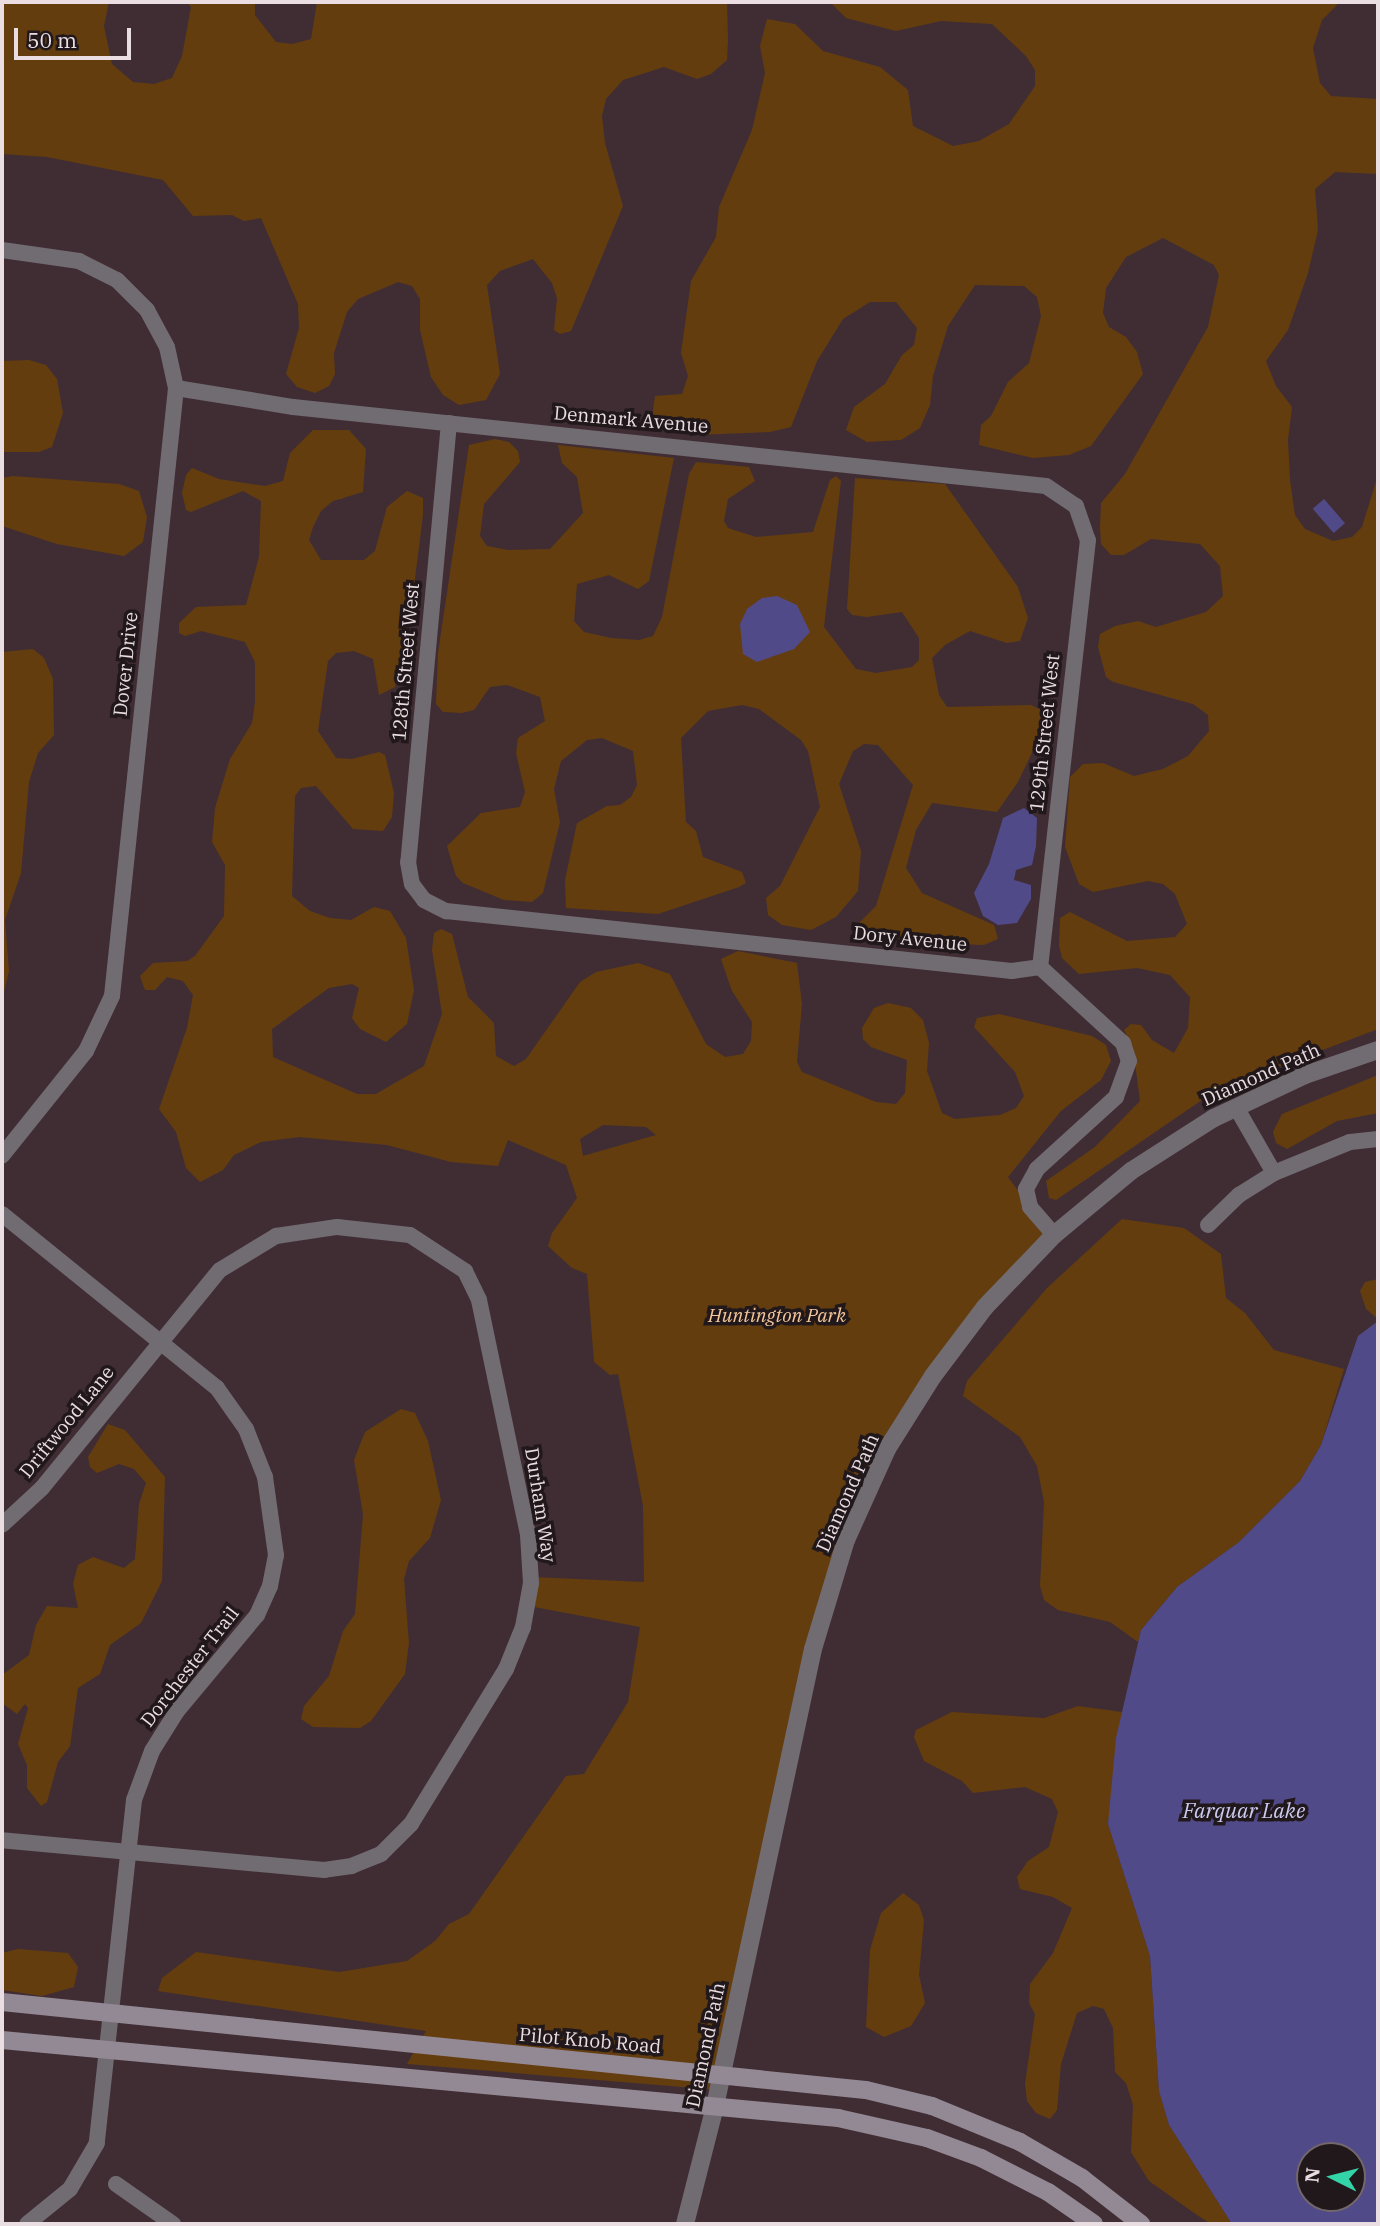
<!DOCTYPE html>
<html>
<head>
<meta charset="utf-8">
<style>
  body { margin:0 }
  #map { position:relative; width:1380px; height:2226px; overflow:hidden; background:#402d33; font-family:"IBM Plex Serif",serif }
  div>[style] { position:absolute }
  .green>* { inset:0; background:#643d0f }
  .water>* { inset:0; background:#514a88; transform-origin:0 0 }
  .minor>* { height:16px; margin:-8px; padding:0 8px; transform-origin:8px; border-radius:8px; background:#716b72 }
  .tertiary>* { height:18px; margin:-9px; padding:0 9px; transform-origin:9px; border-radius:9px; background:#716b72 }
  .secondary>* { height:18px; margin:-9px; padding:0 9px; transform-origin:9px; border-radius:9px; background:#938995 }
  span { translate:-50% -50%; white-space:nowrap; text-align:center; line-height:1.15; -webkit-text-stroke:7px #21181b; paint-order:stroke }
  .street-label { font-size:19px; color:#ebdee2 }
  .park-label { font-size:19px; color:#f5c79b; font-style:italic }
  .water-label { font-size:21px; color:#cccbf0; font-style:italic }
  .frame { position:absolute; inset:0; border:4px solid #ebdee2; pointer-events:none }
  .north { position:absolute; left:1296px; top:2142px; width:70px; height:70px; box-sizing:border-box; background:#21181b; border:2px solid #72676b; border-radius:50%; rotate:276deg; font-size:19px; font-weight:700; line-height:28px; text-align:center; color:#ebdee2 }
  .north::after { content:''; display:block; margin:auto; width:24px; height:32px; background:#33d4a8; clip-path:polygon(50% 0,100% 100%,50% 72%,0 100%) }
  .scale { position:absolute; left:14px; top:28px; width:117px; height:32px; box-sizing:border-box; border:4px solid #ebdee2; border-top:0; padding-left:9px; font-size:21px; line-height:24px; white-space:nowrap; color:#ebdee2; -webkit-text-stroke:5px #21181b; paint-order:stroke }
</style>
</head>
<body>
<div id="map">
  <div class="green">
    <div style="clip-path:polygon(2px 2px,109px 2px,104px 26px,112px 64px,133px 82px,154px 84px,172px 78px,182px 56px,191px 7px,187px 2px,255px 2px,255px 15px,276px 42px,292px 44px,311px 39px,317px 2px,727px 2px,728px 40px,727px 60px,711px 74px,697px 79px,664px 67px,623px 80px,606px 99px,602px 116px,605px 143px,623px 206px,571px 331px,560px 334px,554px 330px,557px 298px,552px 283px,533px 259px,500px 271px,487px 285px,500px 374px,486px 400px,459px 405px,443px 395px,431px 377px,420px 330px,420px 299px,412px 286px,398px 282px,358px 299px,347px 312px,334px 353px,335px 374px,329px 386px,315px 393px,297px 387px,286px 374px,299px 328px,298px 304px,261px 218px,244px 221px,232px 215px,193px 216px,163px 180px,47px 157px,2px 154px)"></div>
    <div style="clip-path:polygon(830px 2px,1335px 2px,1337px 5px,1322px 20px,1313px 48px,1320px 83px,1331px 96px,1378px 99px,1378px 174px,1335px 172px,1315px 189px,1318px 230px,1308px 273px,1288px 330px,1266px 361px,1276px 386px,1292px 407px,1288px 440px,1290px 480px,1295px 515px,1305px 529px,1333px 541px,1352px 537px,1362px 527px,1378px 475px,1378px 1029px,1215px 1091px,1056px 1200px,1049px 1198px,1046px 1181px,1095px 1147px,1140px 1101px,1133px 1048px,1124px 1030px,1131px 1024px,1141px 1025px,1152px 1040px,1174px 1053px,1188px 1028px,1190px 997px,1170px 975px,1137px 968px,1079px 974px,1062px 958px,1059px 945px,1060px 918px,1070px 912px,1127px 941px,1175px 937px,1187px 924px,1175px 894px,1163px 884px,1148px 881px,1093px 892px,1079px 884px,1065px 847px,1070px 777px,1083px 764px,1103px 763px,1134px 776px,1163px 769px,1188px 756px,1209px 731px,1208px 715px,1193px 704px,1113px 682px,1106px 677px,1098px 647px,1100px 634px,1115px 626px,1138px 621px,1156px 627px,1206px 612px,1223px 596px,1220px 566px,1200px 544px,1151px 539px,1124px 555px,1111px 555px,1101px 544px,1100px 528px,1101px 503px,1125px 474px,1208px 327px,1219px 275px,1214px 265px,1163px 238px,1126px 257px,1106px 288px,1103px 313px,1109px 327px,1126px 337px,1137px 352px,1143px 374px,1091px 446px,1069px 455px,1033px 458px,979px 445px,981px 425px,991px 416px,1008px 382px,1029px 363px,1041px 316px,1037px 297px,1024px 286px,975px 285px,948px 326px,933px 376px,930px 405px,920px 428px,901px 440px,867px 442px,846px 430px,854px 407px,885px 384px,902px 355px,914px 345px,917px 328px,896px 302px,870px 302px,843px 319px,817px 361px,791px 427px,770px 432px,696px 435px,658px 422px,652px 417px,655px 396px,682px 394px,688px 376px,681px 353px,691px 281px,716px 237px,719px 207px,752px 130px,765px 73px,760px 46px,767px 19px,795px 24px,823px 51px,880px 67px,908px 90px,913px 126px,953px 146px,979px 141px,1009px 124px,1035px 86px,1035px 70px,1026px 56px,992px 24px,941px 21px,896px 31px,846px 18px)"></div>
    <div style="clip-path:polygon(29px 360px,46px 365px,57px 379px,63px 413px,52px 447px,39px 452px,2px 452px,2px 361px)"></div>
    <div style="clip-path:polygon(evenodd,313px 430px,349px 430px,366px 449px,363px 492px,333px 501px,321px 511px,313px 527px,309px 540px,321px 560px,364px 560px,375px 551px,387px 507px,407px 491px,423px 498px,423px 515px,410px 618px,395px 687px,379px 695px,373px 659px,354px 651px,336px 653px,328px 661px,318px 731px,336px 758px,352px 759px,379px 752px,385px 755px,394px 793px,392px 817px,383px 831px,353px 829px,316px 786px,301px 788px,295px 796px,292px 896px,310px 911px,330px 918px,351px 920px,374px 907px,390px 911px,406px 938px,414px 990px,407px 1024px,386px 1042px,360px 1029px,352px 1018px,359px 988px,352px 984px,329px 988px,272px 1029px,273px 1057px,357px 1094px,376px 1094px,424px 1066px,442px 1014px,432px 950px,434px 933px,441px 929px,452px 934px,468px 997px,494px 1023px,496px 1056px,514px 1066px,526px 1059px,580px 982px,596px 972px,638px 963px,670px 974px,706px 1044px,725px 1057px,743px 1054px,751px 1041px,752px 1022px,732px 991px,721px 959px,738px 951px,797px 963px,802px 1004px,797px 1062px,802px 1072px,876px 1102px,896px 1104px,905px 1093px,907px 1060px,871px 1047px,863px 1039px,862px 1028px,874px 1008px,888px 1003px,911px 1008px,923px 1020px,929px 1043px,927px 1071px,942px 1113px,955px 1119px,1000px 1115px,1016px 1108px,1024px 1096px,1015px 1072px,974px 1027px,977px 1018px,999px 1014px,1092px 1036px,1106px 1045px,1111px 1061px,1101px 1080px,1061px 1111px,1008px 1177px,1052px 1236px,952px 1355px,908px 1421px,842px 1560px,718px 2090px,407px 2064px,426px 2031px,158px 1991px,162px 1978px,196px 1952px,339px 1972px,407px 1961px,435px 1941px,449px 1924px,469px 1914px,566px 1776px,584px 1774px,628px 1702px,640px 1627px,529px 1606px,532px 1577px,644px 1582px,643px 1506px,618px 1374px,610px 1375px,594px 1362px,587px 1274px,572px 1268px,548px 1246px,552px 1233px,577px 1198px,566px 1165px,508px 1140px,498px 1166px,451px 1162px,387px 1145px,299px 1137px,261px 1142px,234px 1155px,223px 1170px,200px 1182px,186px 1168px,176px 1132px,159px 1109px,187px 1028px,193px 995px,183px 981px,167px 977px,155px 990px,145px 990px,140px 976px,153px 963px,187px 961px,195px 956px,224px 916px,225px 865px,212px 842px,215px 808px,230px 759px,252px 723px,255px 702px,255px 662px,245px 642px,201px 631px,185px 636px,179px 633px,179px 623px,196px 607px,246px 605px,259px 557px,261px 501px,243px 491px,191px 512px,186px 510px,182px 493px,186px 475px,192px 468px,219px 479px,265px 486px,283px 481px,290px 453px,313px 430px,603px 1125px,646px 1127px,656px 1135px,583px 1156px,580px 1139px,603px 1125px)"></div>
    <div style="clip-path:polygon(495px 439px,509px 442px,518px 451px,520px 462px,484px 504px,480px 536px,487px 546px,508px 550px,550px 549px,583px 513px,577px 477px,562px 463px,558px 445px,674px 458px,649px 581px,638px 589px,609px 575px,577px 584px,574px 621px,584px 632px,611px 638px,639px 640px,653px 636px,662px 617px,689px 474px,696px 462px,749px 467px,755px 481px,728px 499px,724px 521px,728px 528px,756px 537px,813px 532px,830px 480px,836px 476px,841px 481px,824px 627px,856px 669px,876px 673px,912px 667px,919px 660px,919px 638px,902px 612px,867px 617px,852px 615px,847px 609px,855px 478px,945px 484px,1018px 587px,1028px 618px,1020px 641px,1007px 643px,970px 631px,945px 645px,932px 658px,939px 695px,947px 707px,1031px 705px,1041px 710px,1042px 732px,1018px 782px,997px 812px,932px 803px,916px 830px,906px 868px,922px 893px,994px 925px,998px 939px,984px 945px,955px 944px,855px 935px,855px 927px,876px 906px,913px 785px,878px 745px,864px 744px,853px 751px,839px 784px,861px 851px,858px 891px,836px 917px,811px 930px,782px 925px,768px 915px,766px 898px,780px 886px,820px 807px,808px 751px,801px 740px,759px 709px,742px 705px,708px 711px,681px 738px,686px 822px,696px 831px,703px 857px,742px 872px,746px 883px,739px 887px,658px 914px,566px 908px,565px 880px,577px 823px,607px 806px,620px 805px,631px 797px,637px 785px,633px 751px,602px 738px,587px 740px,561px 761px,554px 789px,560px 822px,543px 893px,532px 902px,504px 900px,463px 883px,456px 876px,447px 846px,481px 813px,520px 807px,525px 792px,516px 753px,518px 738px,545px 721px,540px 697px,507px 685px,490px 687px,474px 710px,462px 713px,443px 712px,436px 704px,438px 653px,469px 445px)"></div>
    <div style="clip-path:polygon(13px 476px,119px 484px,139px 491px,147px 517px,143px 542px,124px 556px,57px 544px,2px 526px,2px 478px)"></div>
    <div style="clip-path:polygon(33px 649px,44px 658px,53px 679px,54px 735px,38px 753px,29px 782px,21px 873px,5px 920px,9px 971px,2px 999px,2px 652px)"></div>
    <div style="clip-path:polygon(1378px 1075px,1378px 1113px,1337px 1121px,1287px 1149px,1276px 1143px,1273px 1132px,1282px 1114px)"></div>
    <div style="clip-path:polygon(1122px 1219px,1184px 1228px,1221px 1254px,1226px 1298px,1245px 1313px,1274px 1350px,1344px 1369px,1321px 1445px,1300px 1481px,1239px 1542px,1177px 1587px,1141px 1630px,1138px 1642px,1110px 1622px,1058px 1610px,1044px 1600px,1040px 1586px,1044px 1502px,1037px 1466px,1020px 1437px,963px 1396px,967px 1381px,1047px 1288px)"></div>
    <div style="clip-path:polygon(1378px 1279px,1378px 1319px,1366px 1309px,1360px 1291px,1365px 1282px)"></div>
    <div style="clip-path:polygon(401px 1409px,415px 1413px,428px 1441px,441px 1500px,430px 1538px,409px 1561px,404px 1579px,409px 1643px,405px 1674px,371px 1721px,360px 1728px,313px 1727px,301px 1719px,304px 1706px,329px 1676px,343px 1631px,355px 1614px,363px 1514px,354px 1460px,365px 1432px)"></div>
    <div style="clip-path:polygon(108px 1424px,125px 1430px,165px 1477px,162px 1581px,141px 1623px,110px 1645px,100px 1674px,78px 1688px,70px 1746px,58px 1762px,47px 1802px,41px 1806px,27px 1788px,27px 1765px,18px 1744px,28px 1708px,25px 1704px,17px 1714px,2px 1703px,2px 1675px,29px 1655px,36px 1625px,47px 1606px,78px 1608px,73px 1584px,78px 1565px,93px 1557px,124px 1568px,135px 1559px,139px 1504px,146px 1483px,134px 1469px,119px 1464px,97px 1473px,90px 1467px,88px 1457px)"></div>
    <div style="clip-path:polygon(1078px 1706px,1122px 1712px,1108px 1824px,1150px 1956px,1159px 2091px,1169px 2125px,1232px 2224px,1211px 2224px,1197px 2215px,1149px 2181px,1131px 2152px,1133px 2105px,1126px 2083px,1115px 2072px,1113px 2028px,1104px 2009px,1093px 2006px,1077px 2013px,1061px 2064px,1057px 2110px,1050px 2119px,1036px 2113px,1027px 2101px,1025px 2084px,1035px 2014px,1029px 2003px,1030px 1984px,1053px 1953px,1072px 1908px,1053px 1897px,1020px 1889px,1017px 1877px,1028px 1861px,1049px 1847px,1058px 1812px,1052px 1799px,1025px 1787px,973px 1793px,962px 1781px,924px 1761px,914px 1737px,916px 1730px,952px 1712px,1044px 1718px)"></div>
    <div style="clip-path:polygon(903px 1893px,919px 1905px,924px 1920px,919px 1975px,925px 2003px,911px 2026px,884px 2037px,866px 2027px,870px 1950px,881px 1913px)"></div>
    <div style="clip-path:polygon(18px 1949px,68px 1953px,78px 1967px,74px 1987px,42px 1996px,2px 1990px,2px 1953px)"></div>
  </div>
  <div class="water">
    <div style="left:1324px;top:499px;width:32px;height:15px;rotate:49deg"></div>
    <div style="clip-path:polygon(777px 596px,797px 605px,810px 632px,794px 649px,757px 662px,743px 654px,740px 624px,747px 609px,762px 598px)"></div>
    <div style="clip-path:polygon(1024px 808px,1037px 818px,1036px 846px,1032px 865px,1016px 870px,1014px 880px,1031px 885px,1031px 899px,1017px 923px,998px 925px,983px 916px,974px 893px,989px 864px,1003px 818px)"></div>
    <div style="clip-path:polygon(evenodd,1378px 1321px,1378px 2224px,1232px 2224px,1169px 2125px,1159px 2091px,1150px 1956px,1108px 1824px,1116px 1738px,1141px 1630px,1177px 1587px,1239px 1542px,1300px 1481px,1321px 1445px,1358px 1336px,1378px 1321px,1310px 2156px,1352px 2156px,1352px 2198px,1310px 2198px,1310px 2156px)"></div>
  </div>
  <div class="minor">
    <div style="left:2px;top:250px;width:78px;rotate:8.1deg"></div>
    <div style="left:79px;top:261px;width:42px;rotate:26.6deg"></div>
    <div style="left:117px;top:280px;width:42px;rotate:45deg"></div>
    <div style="left:147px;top:310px;width:42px;rotate:61.6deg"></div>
    <div style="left:167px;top:347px;width:42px;rotate:77.6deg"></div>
    <div style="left:176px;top:388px;width:611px;rotate:96.01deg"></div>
    <div style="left:112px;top:996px;width:61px;rotate:115.3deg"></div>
    <div style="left:86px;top:1051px;width:134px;rotate:128.7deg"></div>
    <div style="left:176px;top:388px;width:119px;rotate:9.2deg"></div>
    <div style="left:293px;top:407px;width:757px;rotate:5.99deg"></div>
    <div style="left:1046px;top:486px;width:36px;rotate:34deg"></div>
    <div style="left:1076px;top:506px;width:36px;rotate:71deg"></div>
    <div style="left:1088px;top:540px;width:430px;rotate:96.4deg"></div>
    <div style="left:449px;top:423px;width:441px;rotate:95.3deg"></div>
    <div style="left:408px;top:862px;width:22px;rotate:80deg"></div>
    <div style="left:412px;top:884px;width:20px;rotate:53deg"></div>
    <div style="left:424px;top:900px;width:25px;rotate:27deg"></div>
    <div style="left:446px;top:911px;width:569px;rotate:6.05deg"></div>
    <div style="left:1012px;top:971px;width:28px;rotate:-8deg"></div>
    <div style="left:1040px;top:967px;width:113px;rotate:42.5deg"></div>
    <div style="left:1123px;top:1043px;width:19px;rotate:72deg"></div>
    <div style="left:1129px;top:1061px;width:38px;rotate:110deg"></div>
    <div style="left:1116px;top:1097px;width:107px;rotate:137.7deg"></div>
    <div style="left:1037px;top:1169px;width:23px;rotate:119deg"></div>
    <div style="left:1026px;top:1189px;width:18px;rotate:77deg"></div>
    <div style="left:1030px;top:1207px;width:37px;rotate:49deg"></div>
    <div style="left:1236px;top:1107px;width:76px;rotate:60.1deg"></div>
    <div style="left:2px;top:1214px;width:277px;rotate:39deg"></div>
    <div style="left:217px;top:1388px;width:50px;rotate:54.7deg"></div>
    <div style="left:246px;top:1429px;width:52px;rotate:68.4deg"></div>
    <div style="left:265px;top:1477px;width:79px;rotate:82deg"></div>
    <div style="left:276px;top:1555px;width:32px;rotate:101deg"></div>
    <div style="left:270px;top:1586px;width:32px;rotate:114deg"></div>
    <div style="left:257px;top:1615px;width:125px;rotate:129.8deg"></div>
    <div style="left:177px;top:1711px;width:47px;rotate:122deg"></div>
    <div style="left:152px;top:1751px;width:52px;rotate:110.2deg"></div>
    <div style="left:134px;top:1800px;width:345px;rotate:96.2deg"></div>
    <div style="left:97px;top:2143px;width:53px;rotate:120.4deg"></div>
    <div style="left:70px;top:2189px;width:55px;rotate:140.9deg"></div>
    <div style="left:1208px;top:1225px;width:43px;rotate:-44.1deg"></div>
    <div style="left:1239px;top:1195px;width:41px;rotate:-32.2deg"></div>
    <div style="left:1274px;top:1173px;width:82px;rotate:-22.2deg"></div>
    <div style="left:1350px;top:1142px;width:28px;rotate:-6deg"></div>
    <div style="left:2px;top:1525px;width:54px;rotate:-42.8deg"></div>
    <div style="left:42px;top:1488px;width:281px;rotate:-50.8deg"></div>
    <div style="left:220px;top:1270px;width:66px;rotate:-31.3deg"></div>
    <div style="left:276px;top:1236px;width:62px;rotate:-8.4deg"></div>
    <div style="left:337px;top:1227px;width:73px;rotate:6.3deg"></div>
    <div style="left:410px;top:1235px;width:66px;rotate:33.2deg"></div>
    <div style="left:465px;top:1271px;width:32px;rotate:64deg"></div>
    <div style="left:479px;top:1300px;width:240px;rotate:78.2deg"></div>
    <div style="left:528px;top:1535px;width:48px;rotate:86.4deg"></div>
    <div style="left:531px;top:1583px;width:45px;rotate:100.3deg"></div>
    <div style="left:523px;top:1627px;width:45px;rotate:112deg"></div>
    <div style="left:506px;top:1669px;width:182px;rotate:121.5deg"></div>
    <div style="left:411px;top:1824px;width:42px;rotate:135deg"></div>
    <div style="left:381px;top:1854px;width:31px;rotate:158deg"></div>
    <div style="left:352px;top:1866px;width:28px;rotate:172deg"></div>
    <div style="left:324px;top:1870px;width:323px;rotate:-174.7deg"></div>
    <div style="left:116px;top:2184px;width:70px;rotate:35.1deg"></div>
  </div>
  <div class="tertiary">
    <div style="left:685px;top:2224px;width:122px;rotate:-75.7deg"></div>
    <div style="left:715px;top:2106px;width:467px;rotate:-77.9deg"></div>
    <div style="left:813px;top:1649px;width:114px;rotate:-73.2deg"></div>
    <div style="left:846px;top:1540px;width:100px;rotate:-65.7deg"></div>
    <div style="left:887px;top:1449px;width:86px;rotate:-57.8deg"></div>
    <div style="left:933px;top:1376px;width:86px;rotate:-53deg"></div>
    <div style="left:985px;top:1307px;width:100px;rotate:-46.2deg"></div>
    <div style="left:1054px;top:1235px;width:100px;rotate:-39.7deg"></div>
    <div style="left:1131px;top:1171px;width:98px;rotate:-32.6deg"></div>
    <div style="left:1214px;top:1118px;width:101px;rotate:-25.3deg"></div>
    <div style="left:1305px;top:1075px;width:77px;rotate:-18.9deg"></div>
  </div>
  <div class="secondary">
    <div style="left:2px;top:2002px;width:868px;rotate:5.82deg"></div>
    <div style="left:866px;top:2090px;width:68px;rotate:13.6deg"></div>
    <div style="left:932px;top:2106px;width:95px;rotate:22.2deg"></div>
    <div style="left:1020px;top:2142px;width:72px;rotate:30.1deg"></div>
    <div style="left:1082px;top:2178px;width:75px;rotate:37.9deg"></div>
    <div style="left:2px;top:2040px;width:840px;rotate:5.33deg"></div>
    <div style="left:838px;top:2118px;width:91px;rotate:12.7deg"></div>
    <div style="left:927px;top:2138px;width:58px;rotate:20.3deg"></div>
    <div style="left:981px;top:2158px;width:75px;rotate:26.9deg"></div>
    <div style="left:1048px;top:2192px;width:56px;rotate:34.8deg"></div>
  </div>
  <div class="street-label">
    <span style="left:631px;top:420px;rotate:5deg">Denmark Avenue</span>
    <span style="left:406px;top:662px;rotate:-85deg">128th Street West</span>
    <span style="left:126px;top:664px;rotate:-84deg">Dover Drive</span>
    <span style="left:1045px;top:733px;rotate:-84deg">129th Street West</span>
    <span style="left:910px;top:939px;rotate:6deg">Dory Avenue</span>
    <span style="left:1261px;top:1075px;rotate:-24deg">Diamond Path</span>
    <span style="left:67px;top:1422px;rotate:-51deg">Driftwood Lane</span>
    <span style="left:848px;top:1493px;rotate:-66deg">Diamond Path</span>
    <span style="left:540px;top:1505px;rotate:81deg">Durham Way</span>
    <span style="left:190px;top:1667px;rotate:-52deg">Dorchester Trail</span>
    <span style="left:590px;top:2041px;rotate:5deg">Pilot Knob Road</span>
    <span style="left:706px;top:2045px;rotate:-78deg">Diamond Path</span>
  </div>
  <div class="park-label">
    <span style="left:777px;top:1316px">Huntington Park</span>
  </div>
  <div class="water-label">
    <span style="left:1244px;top:1810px">Farquar Lake</span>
  </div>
  <div class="frame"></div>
  <div class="north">N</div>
  <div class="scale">50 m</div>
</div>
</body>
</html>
